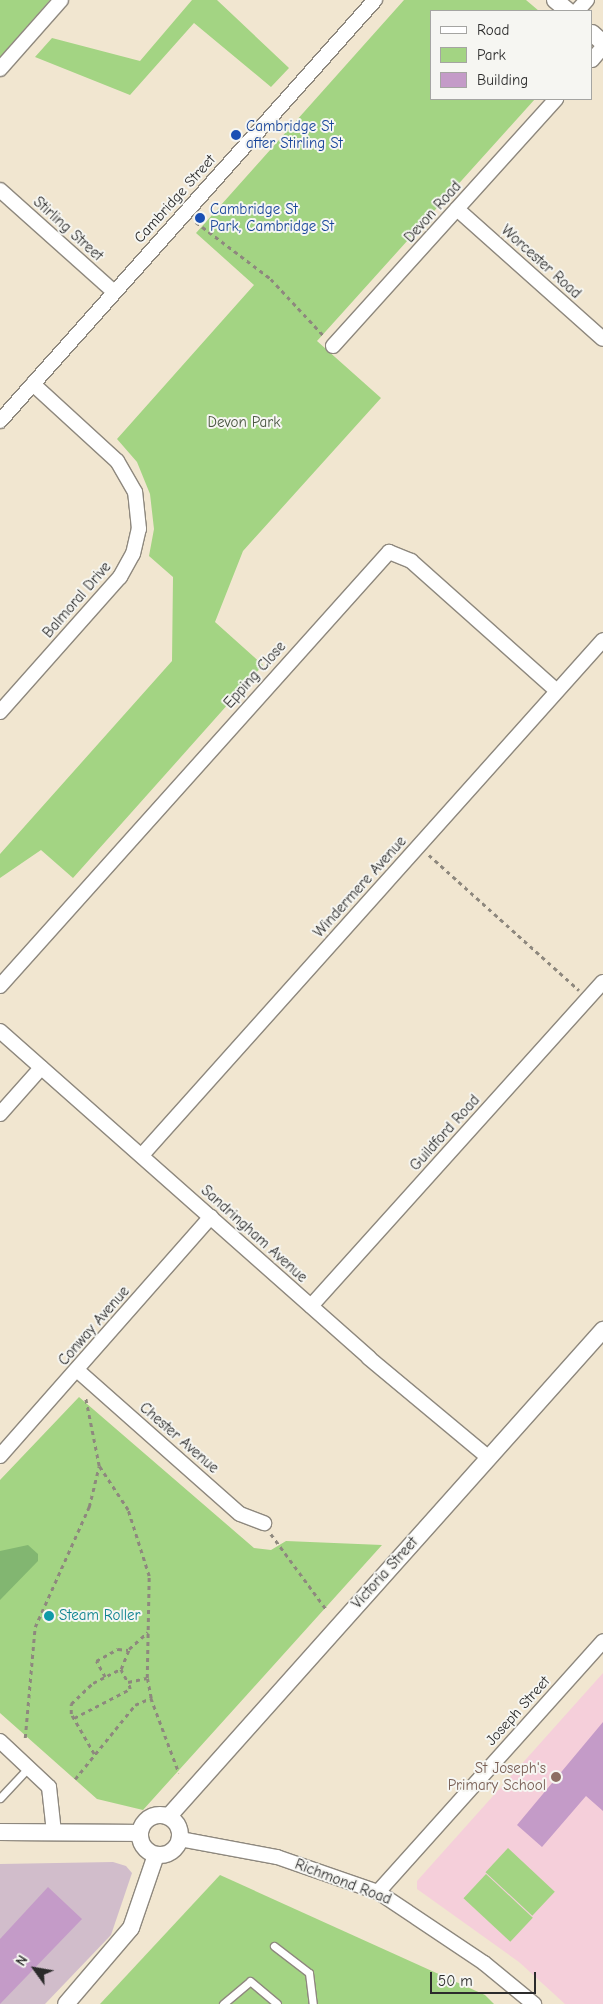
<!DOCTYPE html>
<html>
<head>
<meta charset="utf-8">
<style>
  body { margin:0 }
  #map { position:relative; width:603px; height:2004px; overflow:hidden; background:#f1e6d0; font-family:"Comic Neue",sans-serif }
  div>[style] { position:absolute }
  .built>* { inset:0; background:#f5cfda }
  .industrial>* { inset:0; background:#d1bdcb }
  .green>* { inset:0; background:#a3d483; transform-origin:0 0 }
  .forest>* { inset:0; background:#82b671 }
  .building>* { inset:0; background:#c49bc8 }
  .path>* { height:2.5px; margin-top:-1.25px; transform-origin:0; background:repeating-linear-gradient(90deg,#8e887e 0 4px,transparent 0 8px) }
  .roads { filter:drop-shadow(1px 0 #8e887e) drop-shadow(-1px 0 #8e887e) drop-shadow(0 1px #8e887e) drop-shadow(0 -1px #8e887e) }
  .service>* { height:7px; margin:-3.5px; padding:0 3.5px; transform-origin:3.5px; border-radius:3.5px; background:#fff }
  .minor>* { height:14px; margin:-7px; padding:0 7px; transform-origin:7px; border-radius:7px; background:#fff }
  .tertiary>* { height:16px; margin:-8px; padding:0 8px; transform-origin:8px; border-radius:8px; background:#fff }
  .tertiary>.ring { margin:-8px; padding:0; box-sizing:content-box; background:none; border:16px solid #fff; border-radius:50% }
  .dots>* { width:14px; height:14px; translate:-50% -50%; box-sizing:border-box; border:2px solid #f6f6f2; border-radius:50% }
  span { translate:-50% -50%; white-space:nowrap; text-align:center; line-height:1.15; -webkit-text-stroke:4px #f6f6f2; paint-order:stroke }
  .transit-label { font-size:15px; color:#164399 }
  .left { translate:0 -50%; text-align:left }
  .street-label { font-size:15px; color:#2b2b2b }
  .park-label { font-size:15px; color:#495541 }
  .culture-label { font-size:15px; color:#0d838f }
  .education-label { font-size:15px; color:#785e54 }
  .right { translate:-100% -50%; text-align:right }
  .legend { position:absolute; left:430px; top:10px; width:162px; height:90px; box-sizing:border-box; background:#f6f6f2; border:1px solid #a5a5a2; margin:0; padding:6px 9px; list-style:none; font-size:15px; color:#2b2b2b }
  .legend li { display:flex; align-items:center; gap:10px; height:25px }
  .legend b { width:25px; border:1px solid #a5a5a2 }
  .north { position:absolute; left:10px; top:1944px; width:50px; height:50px; -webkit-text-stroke:4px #f6f6f2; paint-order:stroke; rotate:302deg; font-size:14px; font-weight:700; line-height:20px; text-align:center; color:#2b2b2b }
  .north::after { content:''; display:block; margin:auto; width:18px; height:22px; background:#2b2b2b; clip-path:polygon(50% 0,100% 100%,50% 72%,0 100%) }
  .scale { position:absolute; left:430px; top:1972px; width:106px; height:22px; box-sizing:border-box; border:2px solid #2b2b2b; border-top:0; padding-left:6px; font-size:15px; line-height:18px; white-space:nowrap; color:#2b2b2b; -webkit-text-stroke:4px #f6f6f2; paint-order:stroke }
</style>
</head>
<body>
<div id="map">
  <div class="built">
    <div style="clip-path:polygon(603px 1673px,603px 2004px,565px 2004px,519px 1962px,417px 1889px,417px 1881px)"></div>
  </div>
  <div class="industrial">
    <div style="clip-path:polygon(113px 1862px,126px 1866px,132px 1873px,111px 1935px,45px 2004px,0 2004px,0 1864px)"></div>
  </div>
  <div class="green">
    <div style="clip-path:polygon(0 0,50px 0,0 57px)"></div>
    <div style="clip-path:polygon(192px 0,217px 0,289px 68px,271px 87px,194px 23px,130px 95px,35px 57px,52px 38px,140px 61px)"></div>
    <div style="clip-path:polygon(404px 0,526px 0,539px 11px,432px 11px,432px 99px,535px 99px,317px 341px,381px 398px,243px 551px,215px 622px,263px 665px,73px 878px,41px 850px,0 878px,0 854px,172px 661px,173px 577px,149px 556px,154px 529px,150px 494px,137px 462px,117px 439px,254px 285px,196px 233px)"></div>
    <div style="clip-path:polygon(79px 1397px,254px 1548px,271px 1550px,286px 1541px,382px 1545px,143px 1810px,97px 1799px,0 1713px,0 1480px)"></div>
    <div style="left:508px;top:1848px;width:64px;height:33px;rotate:43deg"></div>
    <div style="left:486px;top:1874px;width:64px;height:33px;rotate:43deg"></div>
    <div style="clip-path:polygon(220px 1875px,485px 1995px,494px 2004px,100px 2004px)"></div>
  </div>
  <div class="forest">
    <div style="clip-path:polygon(28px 1545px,38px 1554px,38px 1561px,0 1600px,0 1551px)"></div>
  </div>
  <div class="building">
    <div style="clip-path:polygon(603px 1722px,603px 1811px,586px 1796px,542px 1847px,517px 1825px)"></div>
    <div style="clip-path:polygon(48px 1887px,82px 1919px,0 2004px,0 1939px)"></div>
  </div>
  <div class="path">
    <div style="left:196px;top:222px;width:94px;rotate:37.2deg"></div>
    <div style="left:271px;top:279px;width:78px;rotate:47.1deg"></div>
    <div style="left:429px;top:855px;width:202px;rotate:42deg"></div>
    <div style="left:271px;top:1534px;width:93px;rotate:53.7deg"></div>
    <div style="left:121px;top:1669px;width:15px;rotate:62deg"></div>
    <div style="left:128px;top:1682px;width:19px;rotate:-12deg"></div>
    <div style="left:105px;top:1677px;width:18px;rotate:-119deg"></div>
    <div style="left:96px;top:1661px;width:25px;rotate:-29deg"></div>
    <div style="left:118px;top:1649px;width:10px;rotate:6deg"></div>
    <div style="left:151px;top:1698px;width:80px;rotate:69.5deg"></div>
    <div style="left:74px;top:1718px;width:63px;rotate:-27.4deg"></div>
    <div style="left:130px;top:1689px;width:7px;rotate:-106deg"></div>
    <div style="left:25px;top:1738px;width:111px;rotate:-84.9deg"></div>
    <div style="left:35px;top:1627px;width:132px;rotate:-65.8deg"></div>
    <div style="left:89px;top:1507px;width:42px;rotate:-76.3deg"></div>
    <div style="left:94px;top:1754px;width:46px;rotate:-119.9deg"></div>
    <div style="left:71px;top:1714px;width:10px;rotate:-90deg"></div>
    <div style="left:71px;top:1704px;width:30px;rotate:-44deg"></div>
    <div style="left:93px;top:1683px;width:31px;rotate:-27deg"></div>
    <div style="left:121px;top:1669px;width:22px;rotate:-68deg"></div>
    <div style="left:129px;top:1649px;width:25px;rotate:-42deg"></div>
    <div style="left:75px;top:1779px;width:95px;rotate:-51deg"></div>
    <div style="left:135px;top:1705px;width:17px;rotate:-24deg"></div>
    <div style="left:151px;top:1698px;width:20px;rotate:-101deg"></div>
    <div style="left:147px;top:1678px;width:102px;rotate:-88.9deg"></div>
    <div style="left:149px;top:1576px;width:69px;rotate:-107.7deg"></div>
    <div style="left:128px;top:1510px;width:53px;rotate:-123.4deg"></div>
    <div style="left:99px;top:1466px;width:71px;rotate:-101.3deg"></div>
  </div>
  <div class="roads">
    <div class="service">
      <div style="left:0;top:1798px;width:42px;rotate:-46.9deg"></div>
      <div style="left:274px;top:1946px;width:44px;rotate:37.6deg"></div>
      <div style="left:309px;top:1973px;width:31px;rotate:83deg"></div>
      <div style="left:223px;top:2004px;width:35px;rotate:-40deg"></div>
      <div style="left:250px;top:1981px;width:35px;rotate:40deg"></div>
    </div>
    <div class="minor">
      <div style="left:577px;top:11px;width:15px;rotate:-48deg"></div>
      <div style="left:592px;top:60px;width:17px;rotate:-50deg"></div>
      <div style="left:0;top:69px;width:92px;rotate:-48.5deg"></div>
      <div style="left:0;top:190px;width:153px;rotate:41.8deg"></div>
      <div style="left:457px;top:209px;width:195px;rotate:41.7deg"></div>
      <div style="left:333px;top:346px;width:333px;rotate:-47.9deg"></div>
      <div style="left:0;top:421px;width:564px;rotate:-48.31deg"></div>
      <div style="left:0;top:712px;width:181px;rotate:-48.4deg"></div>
      <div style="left:120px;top:577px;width:26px;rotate:-61deg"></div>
      <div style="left:133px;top:554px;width:26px;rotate:-77deg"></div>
      <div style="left:139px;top:529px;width:37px;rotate:-96deg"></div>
      <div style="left:135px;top:492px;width:36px;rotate:-120deg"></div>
      <div style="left:117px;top:461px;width:114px;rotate:-137.5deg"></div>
      <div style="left:0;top:986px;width:583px;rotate:-48.13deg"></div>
      <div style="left:389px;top:552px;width:24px;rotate:22deg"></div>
      <div style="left:411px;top:561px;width:195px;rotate:41.7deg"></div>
      <div style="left:0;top:1031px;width:493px;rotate:41.5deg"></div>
      <div style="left:369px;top:1358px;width:156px;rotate:39.8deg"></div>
      <div style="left:0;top:1114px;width:62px;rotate:-48.3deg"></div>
      <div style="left:142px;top:1155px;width:691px;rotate:-48.17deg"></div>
      <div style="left:311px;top:1306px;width:436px;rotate:-48deg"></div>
      <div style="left:77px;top:1370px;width:217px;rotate:41.5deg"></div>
      <div style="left:240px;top:1514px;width:26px;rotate:21deg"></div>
      <div style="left:0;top:1456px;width:319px;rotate:-48.6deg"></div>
      <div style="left:0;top:1741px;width:67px;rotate:43.2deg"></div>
      <div style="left:49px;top:1787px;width:45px;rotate:83.7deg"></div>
      <div style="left:180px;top:1839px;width:99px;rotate:10.5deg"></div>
      <div style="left:277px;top:1857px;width:107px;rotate:19.1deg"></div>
      <div style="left:378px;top:1892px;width:128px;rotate:33.8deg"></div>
      <div style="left:484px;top:1963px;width:65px;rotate:39.4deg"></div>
      <div style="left:378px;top:1892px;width:337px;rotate:-48.1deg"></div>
    </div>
    <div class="tertiary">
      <div style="left:555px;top:0;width:17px;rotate:40deg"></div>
      <div style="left:592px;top:33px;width:15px;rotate:42deg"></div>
      <div class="ring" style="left:140px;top:1815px;width:24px;height:24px"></div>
      <div style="left:169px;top:1816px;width:652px;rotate:-48.24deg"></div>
      <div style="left:0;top:1832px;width:140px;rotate:0.4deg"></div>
      <div style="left:66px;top:2004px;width:100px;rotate:-49.5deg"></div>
      <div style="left:131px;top:1928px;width:77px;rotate:-71.1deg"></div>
    </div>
  </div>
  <div class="dots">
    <div style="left:236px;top:135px;background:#1a4fb4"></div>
    <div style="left:200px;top:218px;background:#1a4fb4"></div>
    <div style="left:49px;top:1616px;background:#0f9aa8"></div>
    <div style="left:556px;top:1777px;background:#8d6e63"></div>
  </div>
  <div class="transit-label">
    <span class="left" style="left:246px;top:135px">Cambridge St<br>after Stirling St</span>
    <span class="left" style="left:210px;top:218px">Cambridge St<br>Park, Cambridge St</span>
  </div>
  <div class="street-label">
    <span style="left:175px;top:199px;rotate:-48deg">Cambridge Street</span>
    <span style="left:433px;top:212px;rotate:-48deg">Devon Road</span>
    <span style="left:68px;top:229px;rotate:42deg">Stirling Street</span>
    <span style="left:541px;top:262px;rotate:42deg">Worcester Road</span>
    <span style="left:77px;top:600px;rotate:-49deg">Balmoral Drive</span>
    <span style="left:255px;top:675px;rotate:-48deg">Epping Close</span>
    <span style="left:360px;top:887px;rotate:-48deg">Windermere Avenue</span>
    <span style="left:445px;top:1133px;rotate:-48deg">Guildford Road</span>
    <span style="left:254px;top:1234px;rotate:42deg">Sandringham Avenue</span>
    <span style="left:94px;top:1326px;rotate:-49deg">Conway Avenue</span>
    <span style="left:179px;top:1438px;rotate:41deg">Chester Avenue</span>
    <span style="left:385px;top:1573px;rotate:-48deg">Victoria Street</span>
    <span style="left:518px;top:1711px;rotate:-48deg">Joseph Street</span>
    <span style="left:343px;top:1882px;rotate:21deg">Richmond Road</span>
  </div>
  <div class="park-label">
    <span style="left:244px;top:423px">Devon Park</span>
  </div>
  <div class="culture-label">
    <span class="left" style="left:59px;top:1616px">Steam Roller</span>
  </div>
  <div class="education-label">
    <span class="right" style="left:546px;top:1777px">St Joseph's<br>Primary School</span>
  </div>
  <ul class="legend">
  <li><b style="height:6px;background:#fff"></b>Road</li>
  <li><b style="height:14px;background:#a3d483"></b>Park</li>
  <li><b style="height:14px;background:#c49bc8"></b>Building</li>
  </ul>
  <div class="north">N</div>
  <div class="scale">50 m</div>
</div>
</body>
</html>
